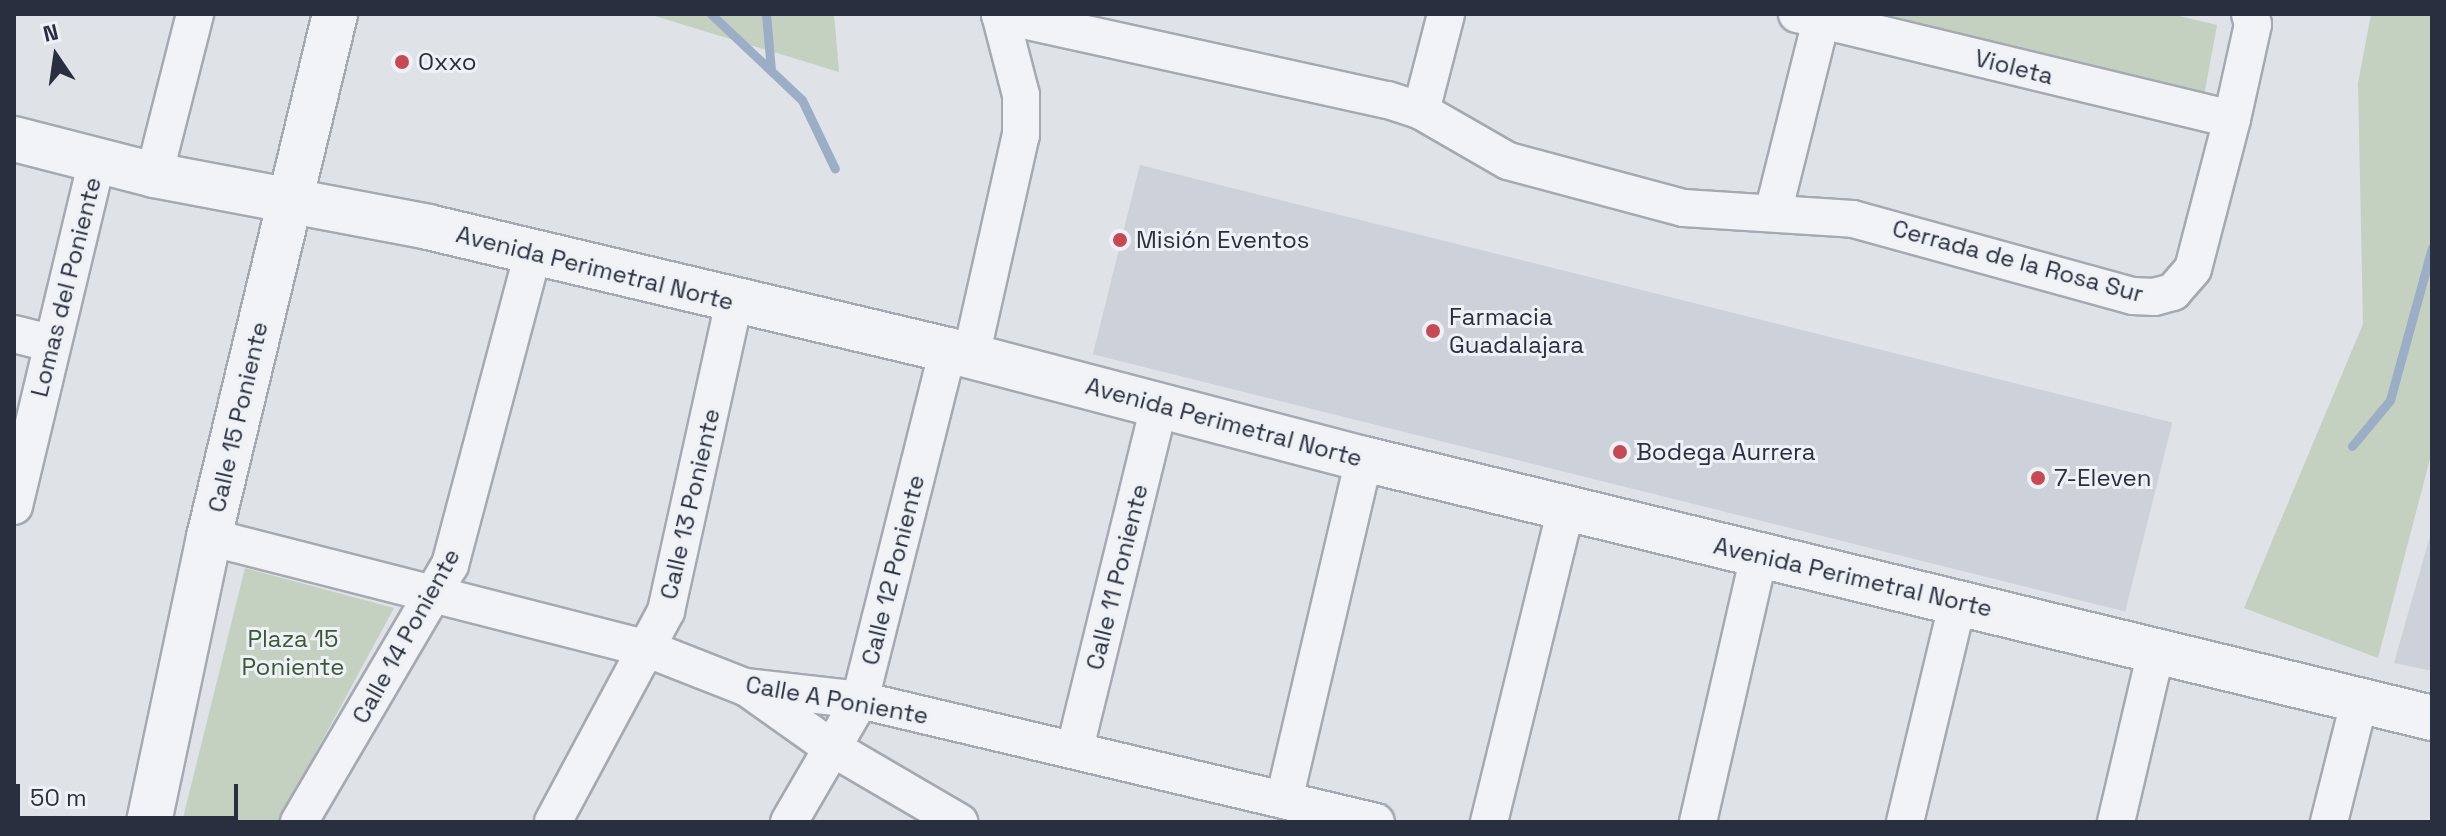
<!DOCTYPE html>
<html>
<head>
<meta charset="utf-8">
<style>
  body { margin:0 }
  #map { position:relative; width:2446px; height:836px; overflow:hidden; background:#dfe2e7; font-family:"Space Grotesk",sans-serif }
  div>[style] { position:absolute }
  .built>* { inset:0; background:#cdd1d9; transform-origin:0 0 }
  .green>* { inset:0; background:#c4d1c1 }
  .stream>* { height:9px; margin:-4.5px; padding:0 4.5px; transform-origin:4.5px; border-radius:4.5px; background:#9cadc6 }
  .roads { filter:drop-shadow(2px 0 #a5a9b1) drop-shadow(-2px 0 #a5a9b1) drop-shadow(0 2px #a5a9b1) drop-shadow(0 -2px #a5a9b1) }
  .minor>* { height:36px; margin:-18px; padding:0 18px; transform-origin:18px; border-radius:18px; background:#f1f3f6 }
  .tertiary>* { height:44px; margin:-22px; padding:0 22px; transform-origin:22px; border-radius:22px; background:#f1f3f6 }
  .dots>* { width:22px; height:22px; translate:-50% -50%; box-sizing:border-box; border:4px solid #eef1f5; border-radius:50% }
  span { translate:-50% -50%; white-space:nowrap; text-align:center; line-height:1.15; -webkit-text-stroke:6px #eef1f5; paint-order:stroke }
  .poi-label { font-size:24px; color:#292f3e }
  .left { translate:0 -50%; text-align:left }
  .street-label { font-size:24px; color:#292f3e }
  .park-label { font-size:24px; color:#3b5937 }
  .frame { position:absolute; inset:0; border:16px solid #292f3e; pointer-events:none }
  .north { position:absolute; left:16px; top:16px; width:80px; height:80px; -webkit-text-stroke:6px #eef1f5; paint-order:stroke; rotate:347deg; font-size:22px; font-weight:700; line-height:32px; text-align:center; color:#292f3e }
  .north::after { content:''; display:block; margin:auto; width:28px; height:36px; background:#292f3e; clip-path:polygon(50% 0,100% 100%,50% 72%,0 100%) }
  .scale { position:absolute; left:16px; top:784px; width:222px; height:36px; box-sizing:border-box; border:4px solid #292f3e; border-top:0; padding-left:10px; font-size:24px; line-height:28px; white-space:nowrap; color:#292f3e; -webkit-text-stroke:6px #eef1f5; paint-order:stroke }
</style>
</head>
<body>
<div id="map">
  <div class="built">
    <div style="left:1140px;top:165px;width:1064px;height:195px;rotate:14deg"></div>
    <div style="clip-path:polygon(2432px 529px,2432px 671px,2394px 663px)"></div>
  </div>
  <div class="green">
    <div style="clip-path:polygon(648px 14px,834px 14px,839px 72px)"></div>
    <div style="clip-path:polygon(1871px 14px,2171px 14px,2217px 25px,2204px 96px)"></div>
    <div style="clip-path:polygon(2371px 14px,2432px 14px,2432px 451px,2378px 658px,2244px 608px,2363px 324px,2358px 83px)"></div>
    <div style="clip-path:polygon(245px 568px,394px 608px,278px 822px,182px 822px)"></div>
  </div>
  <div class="stream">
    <div style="left:711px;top:14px;width:125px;rotate:43.4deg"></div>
    <div style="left:802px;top:100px;width:76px;rotate:64.4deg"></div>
    <div style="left:766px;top:14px;width:56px;rotate:84.9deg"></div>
    <div style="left:2352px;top:446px;width:60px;rotate:-50.4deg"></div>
    <div style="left:2390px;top:400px;width:158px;rotate:-74.6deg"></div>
  </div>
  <div class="roads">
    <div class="minor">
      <div style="left:1797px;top:14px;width:447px;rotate:13.6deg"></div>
      <div style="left:1000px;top:15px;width:397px;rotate:12.4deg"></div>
      <div style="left:1388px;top:100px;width:35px;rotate:18deg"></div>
      <div style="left:1421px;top:111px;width:100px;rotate:29.9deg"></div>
      <div style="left:1508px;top:161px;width:182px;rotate:15deg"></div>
      <div style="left:1684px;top:208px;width:169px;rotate:3.7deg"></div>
      <div style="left:1853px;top:219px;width:290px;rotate:15.4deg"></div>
      <div style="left:2133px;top:296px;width:21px;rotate:3deg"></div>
      <div style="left:2154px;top:297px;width:20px;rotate:-15deg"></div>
      <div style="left:2173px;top:292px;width:30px;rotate:-49deg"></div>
      <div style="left:2193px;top:269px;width:155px;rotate:-75.4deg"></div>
      <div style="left:2232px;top:119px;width:97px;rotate:-77.5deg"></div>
      <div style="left:2253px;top:24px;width:10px;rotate:-107deg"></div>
      <div style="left:1421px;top:111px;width:100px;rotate:-75.5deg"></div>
      <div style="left:154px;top:175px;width:166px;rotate:-75.7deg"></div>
      <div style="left:1773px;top:213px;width:199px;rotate:-76deg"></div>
      <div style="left:14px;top:334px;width:38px;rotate:14deg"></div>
      <div style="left:971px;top:356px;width:227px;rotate:-77.3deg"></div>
      <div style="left:1021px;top:135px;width:40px;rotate:-90deg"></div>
      <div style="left:1021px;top:95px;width:84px;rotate:-104.5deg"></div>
      <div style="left:14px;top:506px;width:355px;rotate:-76.5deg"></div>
      <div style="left:209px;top:537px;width:453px;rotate:14.3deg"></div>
      <div style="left:648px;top:649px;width:104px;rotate:21.4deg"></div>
      <div style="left:745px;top:687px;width:116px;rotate:6.4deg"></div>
      <div style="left:860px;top:700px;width:530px;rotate:13.3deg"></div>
      <div style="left:750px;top:690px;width:97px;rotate:35.3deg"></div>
      <div style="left:829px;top:746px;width:151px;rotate:30.3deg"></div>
      <div style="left:1075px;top:748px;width:352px;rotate:-76.2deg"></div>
      <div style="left:1284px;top:800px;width:350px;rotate:-76.8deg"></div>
      <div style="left:299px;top:822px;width:298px;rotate:-59.6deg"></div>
      <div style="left:450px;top:565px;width:324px;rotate:-75.1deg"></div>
      <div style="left:553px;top:822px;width:239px;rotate:-61.8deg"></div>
      <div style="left:666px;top:611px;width:315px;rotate:-77.6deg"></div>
      <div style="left:789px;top:822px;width:141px;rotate:-59.8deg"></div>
      <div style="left:860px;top:700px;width:361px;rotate:-75.9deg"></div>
      <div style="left:1489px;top:822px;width:323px;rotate:-76.2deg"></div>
      <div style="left:1698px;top:822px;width:274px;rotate:-77.1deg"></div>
      <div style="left:1905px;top:822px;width:226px;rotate:-76.5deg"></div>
      <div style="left:2116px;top:822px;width:176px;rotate:-76.8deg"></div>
      <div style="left:2329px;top:822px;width:127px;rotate:-75.9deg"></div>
    </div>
    <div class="tertiary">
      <div style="left:14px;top:139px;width:145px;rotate:14.4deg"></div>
      <div style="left:154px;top:175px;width:279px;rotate:10.7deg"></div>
      <div style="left:428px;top:227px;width:534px;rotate:13.31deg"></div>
      <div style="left:948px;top:350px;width:430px;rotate:14.7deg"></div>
      <div style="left:1364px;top:459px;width:1099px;rotate:13.63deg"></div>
      <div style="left:149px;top:822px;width:291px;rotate:-78.1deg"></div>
      <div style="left:209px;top:537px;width:538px;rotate:-76.45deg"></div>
    </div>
  </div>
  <div class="dots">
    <div style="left:402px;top:62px;background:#c64a55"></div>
    <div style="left:1120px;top:240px;background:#c64a55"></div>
    <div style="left:1433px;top:331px;background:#c64a55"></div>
    <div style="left:1620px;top:452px;background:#c64a55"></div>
    <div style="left:2038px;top:478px;background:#c64a55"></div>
  </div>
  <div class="poi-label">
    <span class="left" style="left:418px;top:62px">Oxxo</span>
    <span class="left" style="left:1136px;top:240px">Misión Eventos</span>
    <span class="left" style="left:1449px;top:331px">Farmacia<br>Guadalajara</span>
    <span class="left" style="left:1636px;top:452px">Bodega Aurrera</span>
    <span class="left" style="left:2054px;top:478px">7-Eleven</span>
  </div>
  <div class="street-label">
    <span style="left:2014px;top:67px;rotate:14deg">Violeta</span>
    <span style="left:2018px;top:261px;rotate:15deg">Cerrada de la Rosa Sur</span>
    <span style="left:595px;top:268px;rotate:14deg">Avenida Perimetral Norte</span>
    <span style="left:66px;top:287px;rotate:-76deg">Lomas del Poniente</span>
    <span style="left:238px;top:417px;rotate:-77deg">Calle 15 Poniente</span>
    <span style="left:1224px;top:422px;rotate:15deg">Avenida Perimetral Norte</span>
    <span style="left:690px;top:504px;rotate:-77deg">Calle 13 Poniente</span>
    <span style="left:893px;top:570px;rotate:-76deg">Calle 12 Poniente</span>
    <span style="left:1117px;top:577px;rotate:-76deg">Calle 11 Poniente</span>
    <span style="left:1853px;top:577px;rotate:13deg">Avenida Perimetral Norte</span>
    <span style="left:406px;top:636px;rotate:-61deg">Calle 14 Poniente</span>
    <span style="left:837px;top:700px;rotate:10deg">Calle A Poniente</span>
  </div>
  <div class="park-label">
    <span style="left:293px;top:653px">Plaza 15<br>Poniente</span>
  </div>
  <div class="frame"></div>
  <div class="north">N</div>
  <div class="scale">50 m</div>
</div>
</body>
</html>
